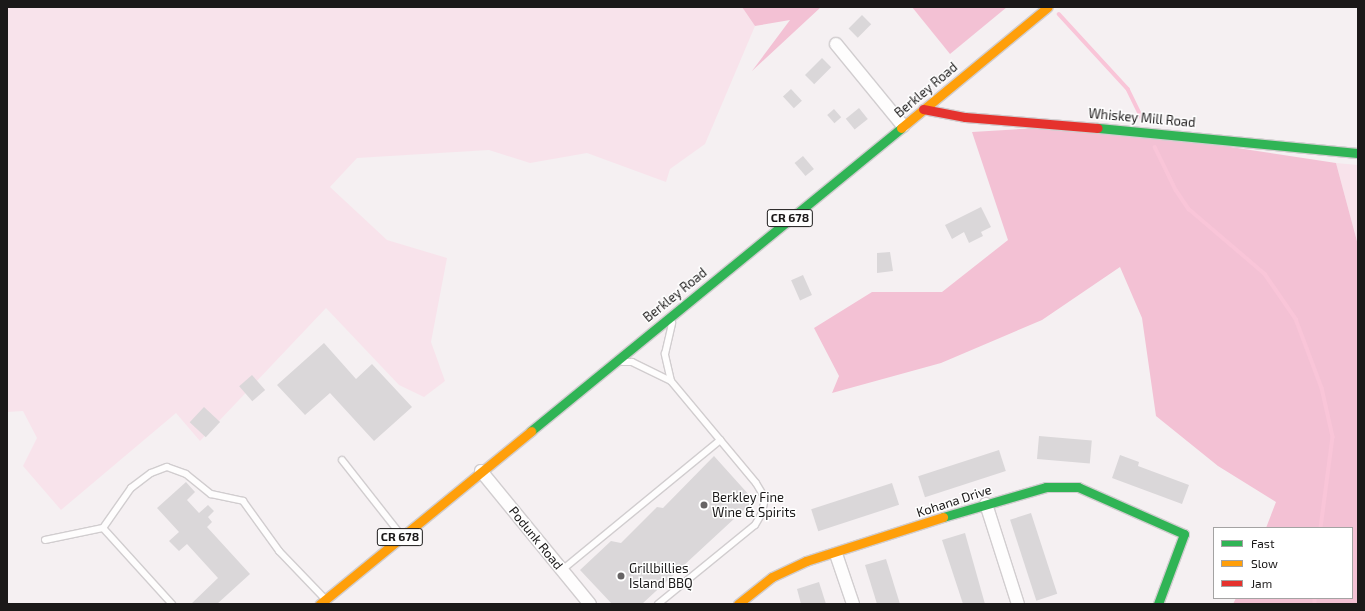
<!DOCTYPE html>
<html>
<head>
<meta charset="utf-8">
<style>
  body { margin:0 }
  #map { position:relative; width:1365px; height:611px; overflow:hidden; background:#f5f0f2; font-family:"Exo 2",sans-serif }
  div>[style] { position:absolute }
  .green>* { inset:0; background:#f8e3eb }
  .forest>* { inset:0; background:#f3c1d4 }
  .stream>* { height:3.5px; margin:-1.75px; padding:0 1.75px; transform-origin:1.75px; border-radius:1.75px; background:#f9c5d8 }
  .building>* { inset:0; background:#dad7d9; transform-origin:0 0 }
  .roads { filter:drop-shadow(1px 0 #d1cdcf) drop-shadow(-1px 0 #d1cdcf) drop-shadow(0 1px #d1cdcf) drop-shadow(0 -1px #d1cdcf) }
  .lane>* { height:6px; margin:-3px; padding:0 3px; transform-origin:3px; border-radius:3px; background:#fefdfd }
  .street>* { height:12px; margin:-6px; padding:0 6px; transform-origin:6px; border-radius:6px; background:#fefdfd }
  .fast>* { height:9px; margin:-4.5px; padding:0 4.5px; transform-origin:4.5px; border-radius:4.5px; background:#30b455 }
  .slow>* { height:9px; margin:-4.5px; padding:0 4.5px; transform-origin:4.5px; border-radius:4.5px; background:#ff9f0a }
  .jam>* { height:9px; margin:-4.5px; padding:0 4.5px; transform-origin:4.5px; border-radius:4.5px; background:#e5322d }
  .dots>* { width:11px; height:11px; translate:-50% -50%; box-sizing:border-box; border:2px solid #fff; border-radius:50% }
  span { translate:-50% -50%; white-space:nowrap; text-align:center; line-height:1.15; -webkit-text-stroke:3px #fff; paint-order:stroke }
  .shield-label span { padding:1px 3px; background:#fff; border:1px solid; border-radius:3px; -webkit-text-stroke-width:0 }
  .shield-label { font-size:12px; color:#1b1919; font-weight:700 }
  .street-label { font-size:13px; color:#1b1919 }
  .poi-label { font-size:13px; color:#1b1919 }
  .left { translate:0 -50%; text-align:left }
  .frame { position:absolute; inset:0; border:8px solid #1b1919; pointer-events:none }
  .legend { position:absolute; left:1213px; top:527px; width:140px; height:72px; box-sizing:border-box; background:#fff; border:1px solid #a4a3a3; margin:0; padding:5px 7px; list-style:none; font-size:12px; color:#1b1919 }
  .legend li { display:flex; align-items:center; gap:8px; height:20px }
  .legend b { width:20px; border:1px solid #a4a3a3 }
</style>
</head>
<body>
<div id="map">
  <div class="green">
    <div style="clip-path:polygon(7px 7px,742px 7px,755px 26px,705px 144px,670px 169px,666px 182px,587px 153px,530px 163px,489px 150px,357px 158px,330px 187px,387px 240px,447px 258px,431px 342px,445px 381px,424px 397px,399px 385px,326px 308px,200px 441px,176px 413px,61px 510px,23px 466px,37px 438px,23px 411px,7px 412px)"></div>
    <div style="clip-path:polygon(1336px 163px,1358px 165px,1358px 245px)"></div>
  </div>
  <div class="forest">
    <div style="clip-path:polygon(742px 7px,821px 7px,752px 71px,790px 20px,755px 26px)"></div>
    <div style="clip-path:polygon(912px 7px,1007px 7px,950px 54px)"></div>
    <div style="clip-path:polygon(1085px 125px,1336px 163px,1358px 245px,1358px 604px,1233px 604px,1236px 598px,1352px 598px,1352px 528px,1266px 528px,1276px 502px,1218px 466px,1156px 416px,1142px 318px,1120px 267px,1042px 320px,941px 363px,832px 393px,839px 376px,814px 328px,872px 292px,942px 292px,1008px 240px,972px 132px)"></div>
  </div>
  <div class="stream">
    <div style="left:1059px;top:14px;width:102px;rotate:47.4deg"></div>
    <div style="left:1128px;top:89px;width:34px;rotate:64deg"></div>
    <div style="left:1155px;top:147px;width:48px;rotate:64deg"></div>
    <div style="left:1176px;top:190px;width:23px;rotate:56deg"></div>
    <div style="left:1189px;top:209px;width:100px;rotate:40.5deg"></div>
    <div style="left:1265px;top:274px;width:55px;rotate:55.4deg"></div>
    <div style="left:1296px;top:319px;width:74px;rotate:69.4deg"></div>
    <div style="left:1322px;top:388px;width:50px;rotate:77.3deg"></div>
    <div style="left:1333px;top:437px;width:92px;rotate:97.5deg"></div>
    <div style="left:1315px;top:598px;width:6px;rotate:90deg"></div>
  </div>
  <div class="building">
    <div style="left:862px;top:15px;width:13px;height:19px;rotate:45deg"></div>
    <div style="left:822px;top:58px;width:13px;height:24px;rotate:45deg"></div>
    <div style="left:791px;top:89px;width:16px;height:11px;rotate:47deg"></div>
    <div style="left:859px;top:108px;width:14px;height:17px;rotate:51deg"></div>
    <div style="left:834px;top:109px;width:11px;height:9px;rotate:49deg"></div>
    <div style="left:803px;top:156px;width:17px;height:11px;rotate:50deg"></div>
    <div style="clip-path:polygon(981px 207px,991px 227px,981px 232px,983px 236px,969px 243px,964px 232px,952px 239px,945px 225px)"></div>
    <div style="clip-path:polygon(890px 252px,893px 271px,877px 273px,877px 253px)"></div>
    <div style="left:803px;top:275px;width:22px;height:13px;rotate:66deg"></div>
    <div style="clip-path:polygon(324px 343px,356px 379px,372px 364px,412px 407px,374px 441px,330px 393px,305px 415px,277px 385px)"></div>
    <div style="left:252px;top:375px;width:20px;height:17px;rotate:49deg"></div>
    <div style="left:204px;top:407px;width:22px;height:21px;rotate:43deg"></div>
    <div style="left:1039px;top:436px;width:53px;height:23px;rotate:5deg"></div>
    <div style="left:999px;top:450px;width:22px;height:85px;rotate:72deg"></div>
    <div style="clip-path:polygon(1120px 455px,1139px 462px,1138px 466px,1189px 485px,1182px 504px,1112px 478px)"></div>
    <div style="clip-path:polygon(714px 456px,750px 496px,749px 505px,642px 604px,612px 604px,580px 570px,611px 541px,621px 543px,657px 507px,663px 508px)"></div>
    <div style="clip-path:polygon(186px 482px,195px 492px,187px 500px,199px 513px,208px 505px,214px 511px,208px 517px,212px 522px,207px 527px,250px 574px,217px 604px,191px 604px,218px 578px,187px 544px,179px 551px,169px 541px,179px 532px,157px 508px)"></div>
    <div style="left:892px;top:483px;width:23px;height:85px;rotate:72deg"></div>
    <div style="left:1031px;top:513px;width:85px;height:22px;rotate:72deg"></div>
    <div style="clip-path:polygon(965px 533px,985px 604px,963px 604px,942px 540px)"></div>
    <div style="clip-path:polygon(886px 559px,900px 604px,877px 604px,865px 565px)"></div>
    <div style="clip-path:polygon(819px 582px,826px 604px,801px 604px,797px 589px)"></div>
  </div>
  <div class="roads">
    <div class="lane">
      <div style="left:623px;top:362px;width:9px"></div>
      <div style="left:632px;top:362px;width:43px;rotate:26deg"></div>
      <div style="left:342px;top:460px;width:95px;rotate:51.8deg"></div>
      <div style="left:103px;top:528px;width:49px;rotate:-55deg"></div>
      <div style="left:131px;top:488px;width:25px;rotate:-37deg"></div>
      <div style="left:151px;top:473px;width:17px;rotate:-21deg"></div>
      <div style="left:167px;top:467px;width:20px;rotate:20deg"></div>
      <div style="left:186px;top:474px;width:32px;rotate:39deg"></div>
      <div style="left:211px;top:494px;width:33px;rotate:12deg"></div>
      <div style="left:243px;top:501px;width:62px;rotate:54.2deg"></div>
      <div style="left:279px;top:551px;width:65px;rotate:46.2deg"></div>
      <div style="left:45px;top:540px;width:59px;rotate:-11.7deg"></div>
      <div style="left:103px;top:528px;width:103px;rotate:47.8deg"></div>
      <div style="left:562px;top:570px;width:205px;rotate:-39.4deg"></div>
      <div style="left:658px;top:604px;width:125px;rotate:-39.2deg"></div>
      <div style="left:755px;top:525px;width:14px;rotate:-60deg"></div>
      <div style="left:762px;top:513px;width:15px;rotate:-79deg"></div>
      <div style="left:765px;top:498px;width:17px;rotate:-121deg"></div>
      <div style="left:756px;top:483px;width:133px;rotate:-129.8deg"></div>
      <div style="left:671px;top:381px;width:28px;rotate:-103deg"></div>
      <div style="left:665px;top:354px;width:32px;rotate:-77deg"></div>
    </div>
    <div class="street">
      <div style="left:836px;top:44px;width:106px;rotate:50.7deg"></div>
      <div style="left:481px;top:471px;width:172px;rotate:50.7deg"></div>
      <div style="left:986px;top:504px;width:105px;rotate:72.3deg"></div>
      <div style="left:836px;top:554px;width:53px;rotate:71.2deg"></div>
    </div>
    <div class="fast">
      <div style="left:1098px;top:128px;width:261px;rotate:5.5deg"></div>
      <div style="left:531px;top:431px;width:478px;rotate:-39.3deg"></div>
      <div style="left:943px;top:517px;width:107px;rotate:-16.2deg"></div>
      <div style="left:1046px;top:487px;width:32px"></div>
      <div style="left:1078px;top:487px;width:116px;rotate:23.9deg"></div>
      <div style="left:1184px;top:534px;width:75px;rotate:110.4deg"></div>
    </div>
    <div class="slow">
      <div style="left:901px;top:128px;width:190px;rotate:-39.5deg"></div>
      <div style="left:320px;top:604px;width:273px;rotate:-39.3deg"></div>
      <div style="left:738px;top:604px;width:43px;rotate:-38.5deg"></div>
      <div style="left:772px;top:577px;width:38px;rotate:-25deg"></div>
      <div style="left:806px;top:561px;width:144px;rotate:-17.8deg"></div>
    </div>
    <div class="jam">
      <div style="left:923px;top:109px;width:43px;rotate:10.8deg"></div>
      <div style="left:965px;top:117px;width:133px;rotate:4.7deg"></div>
    </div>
  </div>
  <div class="dots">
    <div style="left:704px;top:505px;background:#676465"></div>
    <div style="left:621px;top:576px;background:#676465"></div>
  </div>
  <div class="shield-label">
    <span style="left:790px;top:218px">CR 678</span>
    <span style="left:400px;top:537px">CR 678</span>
  </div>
  <div class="street-label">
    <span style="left:926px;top:90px;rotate:-40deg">Berkley Road</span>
    <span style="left:1142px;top:118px;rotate:5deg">Whiskey Mill Road</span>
    <span style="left:675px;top:295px;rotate:-39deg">Berkley Road</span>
    <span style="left:954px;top:501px;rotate:-18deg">Kohana Drive</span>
    <span style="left:536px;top:538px;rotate:51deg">Podunk Road</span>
  </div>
  <div class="poi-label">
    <span class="left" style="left:712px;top:505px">Berkley Fine<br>Wine &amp; Spirits</span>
    <span class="left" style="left:629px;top:576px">Grillbillies<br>Island BBQ</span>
  </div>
  <div class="frame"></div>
  <ul class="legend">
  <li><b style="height:5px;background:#30b455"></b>Fast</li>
  <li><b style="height:5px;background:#ff9f0a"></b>Slow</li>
  <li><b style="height:5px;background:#e5322d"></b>Jam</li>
  </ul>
</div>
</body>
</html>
